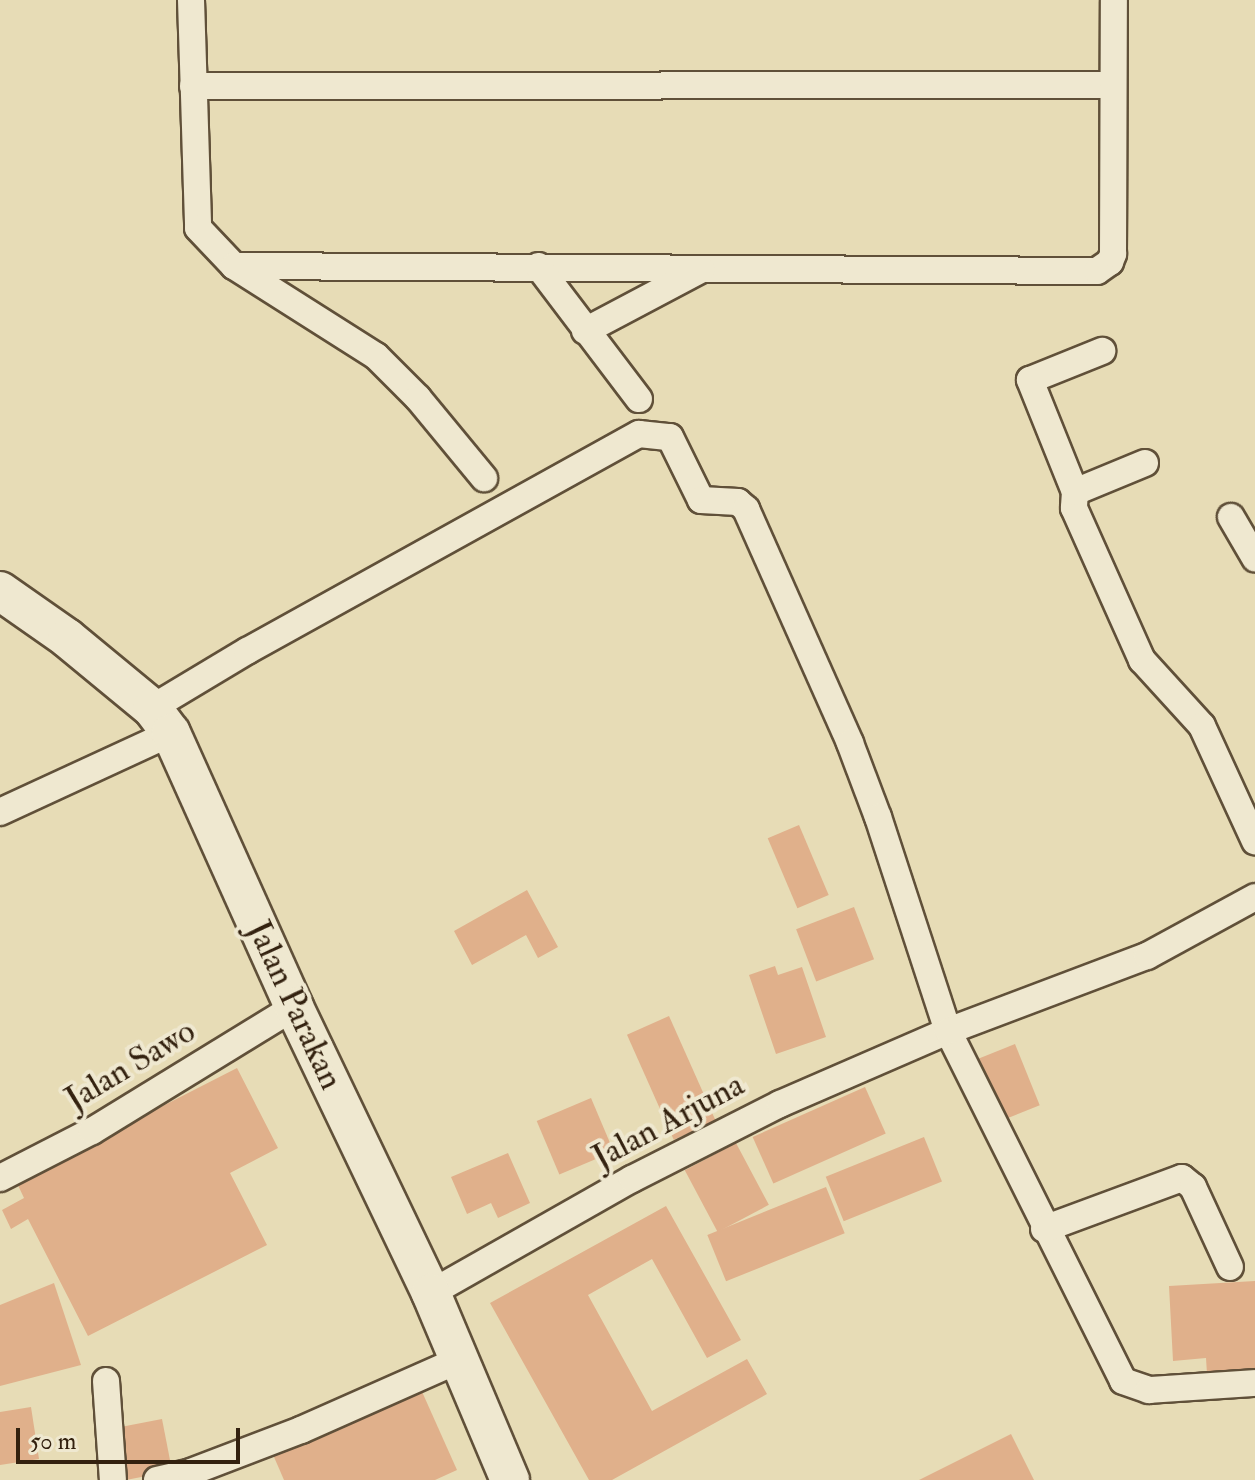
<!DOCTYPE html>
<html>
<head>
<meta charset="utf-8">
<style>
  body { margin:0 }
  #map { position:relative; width:1255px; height:1480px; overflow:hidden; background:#e7dcb6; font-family:"IM FELL Double Pica",serif }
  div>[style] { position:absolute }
  .building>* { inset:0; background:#e0b08b; transform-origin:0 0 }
  .roads { filter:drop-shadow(2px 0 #605039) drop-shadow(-2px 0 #605039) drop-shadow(0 2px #605039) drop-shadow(0 -2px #605039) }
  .street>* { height:26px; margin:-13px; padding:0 13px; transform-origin:13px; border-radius:13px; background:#efe8d0 }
  .secondary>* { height:38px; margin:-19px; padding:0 19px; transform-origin:19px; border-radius:19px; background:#efe8d0 }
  span { translate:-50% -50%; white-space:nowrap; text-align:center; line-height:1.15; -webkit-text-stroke:8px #efe8d0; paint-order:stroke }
  .street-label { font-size:34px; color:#33210f }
  .scale { position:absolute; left:16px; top:1428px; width:224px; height:36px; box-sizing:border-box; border:4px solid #33210f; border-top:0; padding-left:10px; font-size:24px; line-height:28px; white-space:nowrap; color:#33210f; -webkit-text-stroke:6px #efe8d0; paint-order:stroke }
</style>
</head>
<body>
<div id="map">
  <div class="building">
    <div style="left:799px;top:825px;width:76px;height:34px;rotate:67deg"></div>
    <div style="clip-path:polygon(527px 890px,558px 947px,538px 958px,526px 935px,472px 965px,454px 931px)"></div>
    <div style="left:854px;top:907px;width:56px;height:62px;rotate:69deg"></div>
    <div style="clip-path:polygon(775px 966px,778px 975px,802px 967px,826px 1037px,776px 1054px,749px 975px)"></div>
    <div style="left:669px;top:1016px;width:115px;height:46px;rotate:66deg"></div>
    <div style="left:1015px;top:1044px;width:66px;height:51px;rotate:68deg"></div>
    <div style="clip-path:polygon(237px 1068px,278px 1148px,230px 1173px,267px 1245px,88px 1336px,28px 1219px,11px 1229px,2px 1210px,24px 1198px,16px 1181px)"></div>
    <div style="left:865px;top:1087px;width:51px;height:123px;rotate:66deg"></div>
    <div style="left:591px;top:1098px;width:58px;height:59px;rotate:67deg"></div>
    <div style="left:924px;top:1137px;width:48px;height:106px;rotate:68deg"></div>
    <div style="left:736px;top:1143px;width:70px;height:58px;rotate:62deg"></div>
    <div style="clip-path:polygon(508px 1153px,530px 1203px,498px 1218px,491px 1203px,467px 1214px,451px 1177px)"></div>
    <div style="left:826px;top:1187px;width:50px;height:128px;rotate:68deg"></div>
    <div style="clip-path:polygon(666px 1206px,741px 1340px,707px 1358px,652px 1259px,588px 1295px,652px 1411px,747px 1359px,767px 1394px,612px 1480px,589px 1480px,490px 1303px)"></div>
    <div style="clip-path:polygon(1255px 1281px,1255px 1371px,1207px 1374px,1206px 1358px,1173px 1361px,1169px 1286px)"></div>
    <div style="clip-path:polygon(54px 1283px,81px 1365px,0 1386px,0 1305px)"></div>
    <div style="clip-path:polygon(419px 1385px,457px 1470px,435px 1480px,284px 1480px,271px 1450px)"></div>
    <div style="clip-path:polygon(31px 1407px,39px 1459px,0 1465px,0 1412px)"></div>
    <div style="left:162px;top:1419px;width:53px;height:54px;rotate:79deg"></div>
    <div style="clip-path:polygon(1011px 1434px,1034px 1480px,919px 1480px)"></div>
  </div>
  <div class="roads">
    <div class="street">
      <div style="left:191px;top:0;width:228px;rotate:88.2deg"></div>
      <div style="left:198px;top:228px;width:52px;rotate:46.5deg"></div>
      <div style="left:234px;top:266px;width:168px;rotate:32.4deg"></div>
      <div style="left:376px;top:356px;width:59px;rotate:45deg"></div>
      <div style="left:418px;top:398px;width:104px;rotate:50.5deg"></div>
      <div style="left:193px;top:86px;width:919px;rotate:-0.06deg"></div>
      <div style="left:234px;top:266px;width:863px;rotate:0.33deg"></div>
      <div style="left:1097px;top:271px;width:16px;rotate:-35deg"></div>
      <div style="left:1110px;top:262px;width:9px;rotate:-69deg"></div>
      <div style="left:1113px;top:254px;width:254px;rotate:-89.8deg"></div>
      <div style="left:538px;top:266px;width:167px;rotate:52.8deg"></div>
      <div style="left:585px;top:331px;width:132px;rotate:-27.9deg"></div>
      <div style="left:1145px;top:463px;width:76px;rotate:157.5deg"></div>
      <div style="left:1075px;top:492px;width:16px;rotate:94deg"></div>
      <div style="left:1074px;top:508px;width:167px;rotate:65.9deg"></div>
      <div style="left:1142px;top:660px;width:89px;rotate:47.7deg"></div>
      <div style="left:1202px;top:726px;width:127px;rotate:65.3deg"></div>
      <div style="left:1075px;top:492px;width:121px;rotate:-111.9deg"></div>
      <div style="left:1030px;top:380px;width:78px;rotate:-21.9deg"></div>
      <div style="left:1231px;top:517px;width:48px;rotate:59.7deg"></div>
      <div style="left:152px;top:708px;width:111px;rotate:-31deg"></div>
      <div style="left:247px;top:651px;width:448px;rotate:-29deg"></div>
      <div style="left:639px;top:434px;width:31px;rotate:6deg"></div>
      <div style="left:670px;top:437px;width:70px;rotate:63.8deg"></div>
      <div style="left:701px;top:500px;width:37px;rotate:3deg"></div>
      <div style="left:738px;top:502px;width:11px;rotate:41deg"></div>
      <div style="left:746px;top:509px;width:256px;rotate:66deg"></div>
      <div style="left:850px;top:743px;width:79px;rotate:69.3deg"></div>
      <div style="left:878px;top:817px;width:225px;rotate:71.9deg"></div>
      <div style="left:948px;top:1031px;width:391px;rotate:63.4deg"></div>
      <div style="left:1123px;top:1381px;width:28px;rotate:19deg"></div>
      <div style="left:1149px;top:1390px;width:106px;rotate:-3.8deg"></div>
      <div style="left:0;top:812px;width:188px;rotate:-24.8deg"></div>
      <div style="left:0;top:1178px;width:103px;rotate:-27.1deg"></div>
      <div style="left:92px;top:1131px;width:237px;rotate:-31.5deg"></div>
      <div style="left:1044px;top:1229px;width:147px;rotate:-20.3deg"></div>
      <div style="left:1182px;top:1178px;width:14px;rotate:39deg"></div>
      <div style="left:1193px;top:1187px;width:88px;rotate:65.2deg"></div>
      <div style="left:431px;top:1293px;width:231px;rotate:-29.6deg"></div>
      <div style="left:632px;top:1179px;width:166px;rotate:-26.9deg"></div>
      <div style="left:780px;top:1104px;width:183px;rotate:-23.5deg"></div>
      <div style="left:948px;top:1031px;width:213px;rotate:-20.7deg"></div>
      <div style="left:1147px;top:956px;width:123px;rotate:-28.6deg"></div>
      <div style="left:106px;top:1381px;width:99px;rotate:86deg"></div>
      <div style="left:157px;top:1480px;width:35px;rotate:-13deg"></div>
      <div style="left:191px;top:1472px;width:118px;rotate:-20.9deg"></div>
      <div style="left:301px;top:1430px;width:173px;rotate:-23.9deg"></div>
    </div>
    <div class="secondary">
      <div style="left:0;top:591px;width:82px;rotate:35deg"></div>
      <div style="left:67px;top:638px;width:110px;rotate:39.5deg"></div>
      <div style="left:152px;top:708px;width:31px;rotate:53deg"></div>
      <div style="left:171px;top:733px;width:300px;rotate:65.8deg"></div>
      <div style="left:294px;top:1007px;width:317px;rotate:64.4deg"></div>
      <div style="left:431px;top:1293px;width:203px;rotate:67.1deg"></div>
    </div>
  </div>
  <div class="street-label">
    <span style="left:295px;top:1005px;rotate:65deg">Jalan Parakan</span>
    <span style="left:130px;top:1065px;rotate:-31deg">Jalan Sawo</span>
    <span style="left:668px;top:1121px;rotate:-28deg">Jalan Arjuna</span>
  </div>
  <div class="scale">50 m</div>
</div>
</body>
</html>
